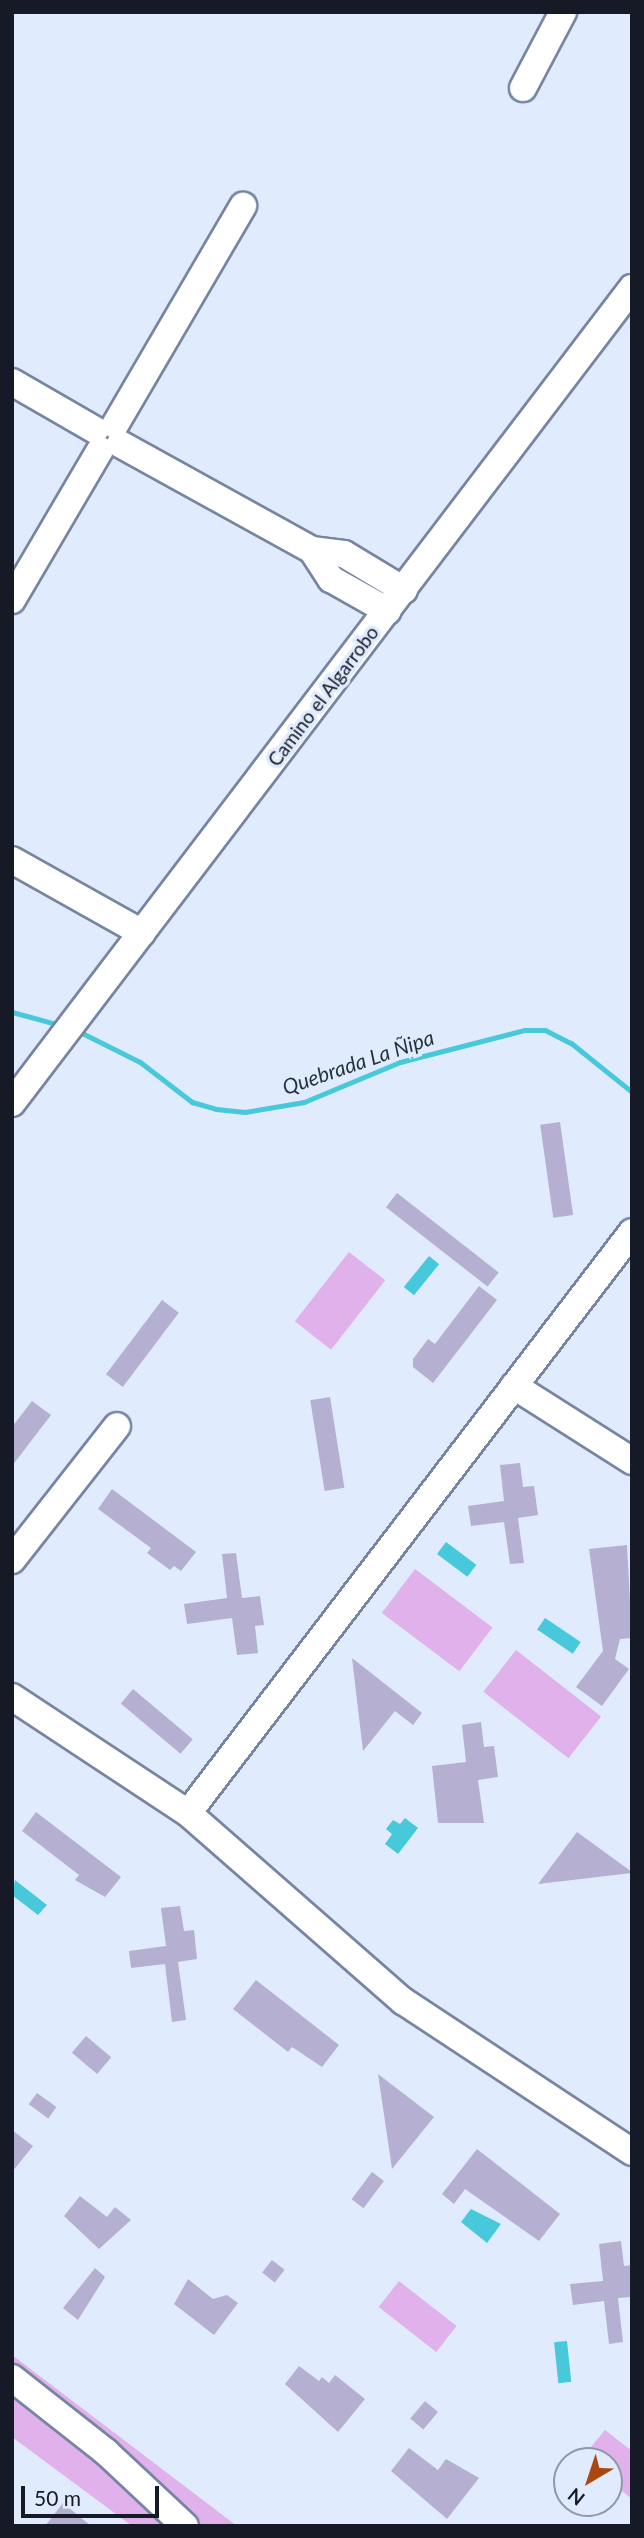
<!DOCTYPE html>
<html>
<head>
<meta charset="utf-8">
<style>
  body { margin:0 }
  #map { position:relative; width:644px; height:2538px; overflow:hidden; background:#e1ebfe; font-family:Lato,sans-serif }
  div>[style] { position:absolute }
  .green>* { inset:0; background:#e0b1ea; transform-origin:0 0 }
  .water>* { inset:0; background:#47c8db; transform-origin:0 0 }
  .stream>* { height:5px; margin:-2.5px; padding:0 2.5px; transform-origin:2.5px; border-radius:2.5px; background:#47c8db }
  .building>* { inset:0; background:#b5b0d1; transform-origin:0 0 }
  .roads { filter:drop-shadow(2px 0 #7785a2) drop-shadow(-2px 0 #7785a2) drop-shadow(0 2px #7785a2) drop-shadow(0 -2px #7785a2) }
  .minor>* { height:26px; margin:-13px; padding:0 13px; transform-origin:13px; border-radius:13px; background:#fff }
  span { translate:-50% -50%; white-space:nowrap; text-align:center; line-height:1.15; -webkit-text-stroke:7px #e1ebfe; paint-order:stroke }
  .street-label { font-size:19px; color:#151a26 }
  .water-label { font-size:21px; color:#1e3438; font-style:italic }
  .frame { position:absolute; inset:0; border:14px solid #151a26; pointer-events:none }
  .north { position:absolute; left:553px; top:2447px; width:70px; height:70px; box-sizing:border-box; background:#e1ebfe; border:2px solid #8f97a8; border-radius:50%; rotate:219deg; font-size:19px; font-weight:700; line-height:28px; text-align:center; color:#151a26 }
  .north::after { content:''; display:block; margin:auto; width:24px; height:32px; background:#aa470f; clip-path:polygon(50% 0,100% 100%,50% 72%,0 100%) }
  .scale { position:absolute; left:21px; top:2486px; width:138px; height:32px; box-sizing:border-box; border:4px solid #151a26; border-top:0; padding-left:9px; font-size:21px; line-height:24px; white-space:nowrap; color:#151a26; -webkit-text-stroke:5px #e1ebfe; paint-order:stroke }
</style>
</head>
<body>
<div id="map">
  <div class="green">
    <div style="left:349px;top:1252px;width:46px;height:88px;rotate:38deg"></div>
    <div style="left:415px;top:1569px;width:97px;height:55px;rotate:37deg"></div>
    <div style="left:516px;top:1650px;width:108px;height:53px;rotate:38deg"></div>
    <div style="left:399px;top:2281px;width:73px;height:33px;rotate:38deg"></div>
    <div style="clip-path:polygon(12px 2355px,237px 2526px,132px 2526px,12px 2437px)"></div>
    <div style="clip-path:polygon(605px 2430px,632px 2451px,632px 2499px,609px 2481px,609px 2461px,581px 2459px)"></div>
  </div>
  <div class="water">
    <div style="left:429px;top:1256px;width:13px;height:40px;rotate:39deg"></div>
    <div style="left:446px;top:1542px;width:38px;height:15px;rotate:37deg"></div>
    <div style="left:545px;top:1618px;width:43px;height:14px;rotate:34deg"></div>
    <div style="clip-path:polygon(405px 1818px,418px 1828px,398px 1854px,385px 1844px,392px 1834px,386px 1829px,393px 1820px,400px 1824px)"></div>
    <div style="clip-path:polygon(15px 1880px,47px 1905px,38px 1915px,12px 1895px)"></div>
    <div style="clip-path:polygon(471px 2209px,501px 2224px,487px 2243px,461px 2222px)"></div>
    <div style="left:567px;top:2341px;width:41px;height:13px;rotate:84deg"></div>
  </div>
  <div class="stream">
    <div style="left:12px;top:1012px;width:50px;rotate:15.2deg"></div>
    <div style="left:76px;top:1030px;width:72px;rotate:26.6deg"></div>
    <div style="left:140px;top:1062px;width:66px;rotate:37.6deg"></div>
    <div style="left:192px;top:1102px;width:25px;rotate:16deg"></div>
    <div style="left:216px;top:1109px;width:29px;rotate:6deg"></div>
    <div style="left:245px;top:1112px;width:60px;rotate:-9.6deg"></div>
    <div style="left:304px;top:1102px;width:104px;rotate:-22.6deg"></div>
    <div style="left:400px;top:1062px;width:129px;rotate:-14.4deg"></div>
    <div style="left:525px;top:1030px;width:20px"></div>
    <div style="left:545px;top:1030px;width:29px;rotate:27deg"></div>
    <div style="left:571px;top:1043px;width:78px;rotate:38.8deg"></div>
  </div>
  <div class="building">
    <div style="left:560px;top:1122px;width:94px;height:20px;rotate:82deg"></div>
    <div style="left:397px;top:1193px;width:129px;height:18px;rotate:38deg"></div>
    <div style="clip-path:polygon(479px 1286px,497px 1300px,433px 1383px,413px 1367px,413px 1359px,428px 1339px,435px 1344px)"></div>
    <div style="left:162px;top:1300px;width:21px;height:93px;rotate:37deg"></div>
    <div style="left:330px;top:1397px;width:92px;height:20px;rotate:81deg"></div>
    <div style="clip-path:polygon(32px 1401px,51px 1415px,12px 1466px,12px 1427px)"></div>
    <div style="clip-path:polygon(520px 1463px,523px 1487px,534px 1486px,538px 1515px,518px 1518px,524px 1563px,510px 1564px,504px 1522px,471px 1526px,468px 1506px,504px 1501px,500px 1465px)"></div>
    <div style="clip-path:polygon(112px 1489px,196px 1552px,181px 1571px,174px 1566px,170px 1570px,147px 1553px,151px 1548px,98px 1509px)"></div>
    <div style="clip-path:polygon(627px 1545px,632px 1638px,620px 1639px,615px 1659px,629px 1669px,602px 1706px,576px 1687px,603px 1651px,589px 1549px)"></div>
    <div style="clip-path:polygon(236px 1553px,242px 1598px,260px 1596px,264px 1625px,255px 1626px,258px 1653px,237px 1655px,232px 1618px,187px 1624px,184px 1604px,227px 1598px,222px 1554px)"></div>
    <div style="clip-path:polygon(352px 1658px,422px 1713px,413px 1725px,395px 1711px,363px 1751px)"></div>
    <div style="left:133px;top:1689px;width:78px;height:19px;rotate:40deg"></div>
    <div style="clip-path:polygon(481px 1722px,484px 1747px,494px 1746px,498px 1777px,478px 1780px,484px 1823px,438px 1823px,432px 1766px,466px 1762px,462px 1725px)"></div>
    <div style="clip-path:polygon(36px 1812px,121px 1877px,105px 1897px,75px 1880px,79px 1875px,22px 1831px)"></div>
    <div style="clip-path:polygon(577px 1832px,632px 1872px,632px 1873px,538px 1884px)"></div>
    <div style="clip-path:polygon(180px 1906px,184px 1931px,194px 1930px,197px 1959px,178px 1962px,186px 2020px,172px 2022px,165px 1964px,131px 1968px,129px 1951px,166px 1946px,161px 1908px)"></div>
    <div style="clip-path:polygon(256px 1980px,339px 2045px,322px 2067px,292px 2047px,288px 2052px,233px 2009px)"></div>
    <div style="left:86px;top:2036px;width:33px;height:22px;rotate:40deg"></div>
    <div style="clip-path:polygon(378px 2074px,434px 2117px,392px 2169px)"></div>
    <div style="left:37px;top:2093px;width:24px;height:14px;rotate:36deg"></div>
    <div style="clip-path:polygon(12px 2130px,33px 2146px,12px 2172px)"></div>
    <div style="clip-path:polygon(477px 2149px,560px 2214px,539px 2241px,465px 2189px,454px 2204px,442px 2194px)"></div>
    <div style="left:372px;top:2172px;width:15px;height:34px;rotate:37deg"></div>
    <div style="clip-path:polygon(80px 2196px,107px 2217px,115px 2207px,131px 2220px,99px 2249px,64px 2216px)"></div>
    <div style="clip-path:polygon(621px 2241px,624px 2266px,632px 2265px,632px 2297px,618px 2298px,623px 2342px,609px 2344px,604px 2301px,573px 2305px,570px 2284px,603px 2281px,599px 2244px)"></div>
    <div style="left:272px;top:2260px;width:16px;height:16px;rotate:38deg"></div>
    <div style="clip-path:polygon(95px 2268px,105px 2277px,78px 2320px,63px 2308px)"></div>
    <div style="clip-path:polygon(188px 2279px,213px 2299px,227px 2295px,238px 2303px,214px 2335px,174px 2304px)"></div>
    <div style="clip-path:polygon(299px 2366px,319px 2381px,322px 2377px,329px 2383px,335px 2375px,365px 2399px,338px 2432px,285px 2384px)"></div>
    <div style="left:425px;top:2401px;width:17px;height:23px;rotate:40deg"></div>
    <div style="clip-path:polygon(409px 2448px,438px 2470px,446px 2459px,479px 2478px,447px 2519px,391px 2471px)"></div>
    <div style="clip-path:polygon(63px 2503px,91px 2526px,45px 2526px)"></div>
  </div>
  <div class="roads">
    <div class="minor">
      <div style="left:523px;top:88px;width:86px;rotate:-62.2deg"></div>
      <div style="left:12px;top:382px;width:96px;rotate:30deg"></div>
      <div style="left:115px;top:425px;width:254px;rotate:-59.7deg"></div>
      <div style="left:120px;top:444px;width:219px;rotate:28.9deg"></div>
      <div style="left:312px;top:550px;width:32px;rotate:7deg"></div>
      <div style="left:344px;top:554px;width:70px;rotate:31deg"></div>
      <div style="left:312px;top:550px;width:35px;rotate:57deg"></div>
      <div style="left:331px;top:579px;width:65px;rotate:29.3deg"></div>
      <div style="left:12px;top:600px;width:174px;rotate:-59.6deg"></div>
      <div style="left:12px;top:860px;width:149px;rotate:29.3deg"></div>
      <div style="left:12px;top:1103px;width:1024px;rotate:-52.74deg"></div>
      <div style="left:514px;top:1386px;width:140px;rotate:32.4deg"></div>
      <div style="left:12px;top:1560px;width:170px;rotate:-51.9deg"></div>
      <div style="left:12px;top:1697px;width:211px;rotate:33.4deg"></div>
      <div style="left:188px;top:1813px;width:286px;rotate:41.2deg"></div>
      <div style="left:403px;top:2001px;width:274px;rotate:33.4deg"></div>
      <div style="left:188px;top:1813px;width:731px;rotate:-52.61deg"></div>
      <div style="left:12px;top:2378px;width:120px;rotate:38.2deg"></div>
      <div style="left:106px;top:2452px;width:108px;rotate:43.1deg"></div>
    </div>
  </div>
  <div class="street-label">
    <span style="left:323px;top:696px;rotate:-53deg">Camino el Algarrobo</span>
  </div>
  <div class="water-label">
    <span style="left:358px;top:1062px;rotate:-19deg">Quebrada La Ñipa</span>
  </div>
  <div class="frame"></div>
  <div class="north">N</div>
  <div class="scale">50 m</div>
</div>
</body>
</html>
